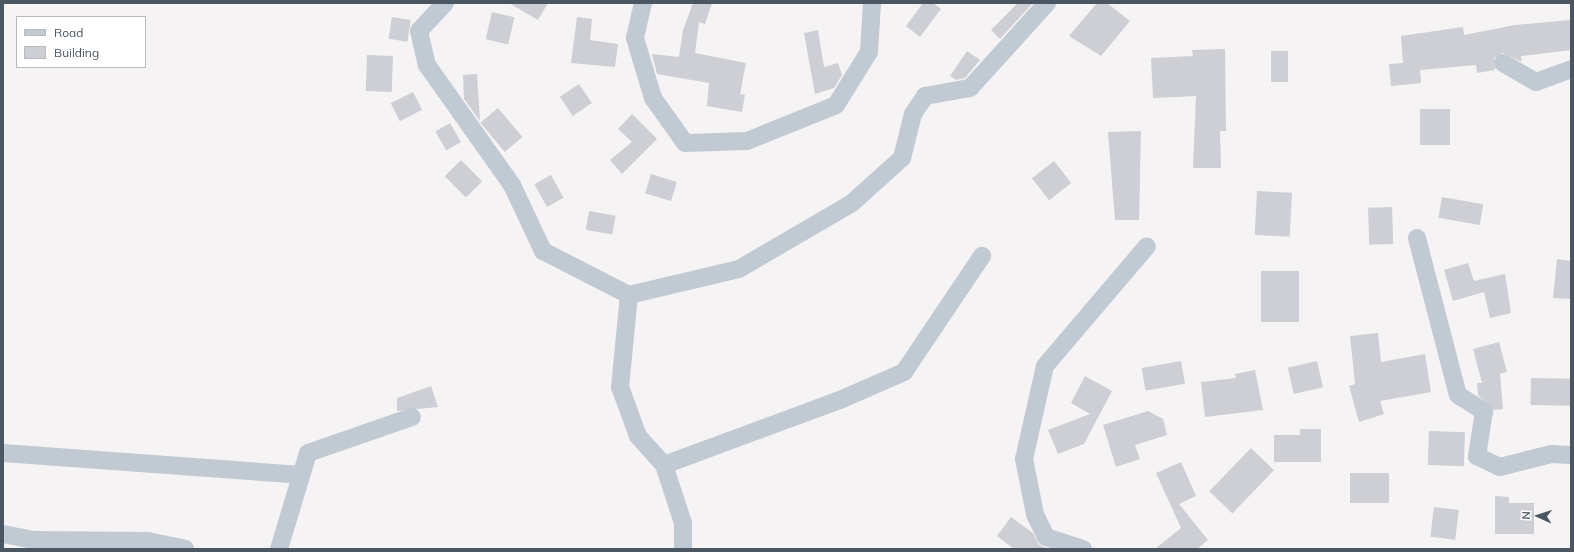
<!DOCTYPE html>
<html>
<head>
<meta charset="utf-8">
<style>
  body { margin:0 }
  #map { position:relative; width:1574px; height:552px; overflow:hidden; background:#f5f3f3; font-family:Mulish,sans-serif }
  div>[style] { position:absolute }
  .building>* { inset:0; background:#cdcfd5; transform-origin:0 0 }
  .minor>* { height:18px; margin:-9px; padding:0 9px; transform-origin:9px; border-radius:9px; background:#c1cad2 }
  span { translate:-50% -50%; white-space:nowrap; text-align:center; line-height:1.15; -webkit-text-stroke:3.5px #fff; paint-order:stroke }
  .frame { position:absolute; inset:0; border:4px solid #4a5661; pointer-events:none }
  .legend { position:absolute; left:16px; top:16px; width:130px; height:52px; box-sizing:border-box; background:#fff; border:1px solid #b7bbc0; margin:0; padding:5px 7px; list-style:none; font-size:12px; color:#4a5661 }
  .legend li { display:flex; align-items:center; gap:8px; height:20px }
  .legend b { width:20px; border:1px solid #b7bbc0 }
  .north { position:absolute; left:1518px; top:496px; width:40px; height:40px; -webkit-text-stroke:3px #fff; paint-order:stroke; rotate:273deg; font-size:11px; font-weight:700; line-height:16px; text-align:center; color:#4a5661 }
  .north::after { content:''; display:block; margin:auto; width:14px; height:18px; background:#4a5661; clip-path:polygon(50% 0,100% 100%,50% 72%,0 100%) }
</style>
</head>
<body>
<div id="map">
  <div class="building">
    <div style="clip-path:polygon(509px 3px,548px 3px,538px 20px)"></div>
    <div style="clip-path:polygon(693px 3px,712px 3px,705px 24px,699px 22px,695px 53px,746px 63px,740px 94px,745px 95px,742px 112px,707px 106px,709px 83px,657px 74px,652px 54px,679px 57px,683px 30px)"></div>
    <div style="clip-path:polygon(923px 3px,933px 3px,941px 9px,920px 37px,906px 26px)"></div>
    <div style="clip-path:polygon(1018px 3px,1033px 3px,1000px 39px,991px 30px)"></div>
    <div style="clip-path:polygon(1097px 3px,1107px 3px,1130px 21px,1101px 56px,1069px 36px)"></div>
    <div style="left:492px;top:12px;width:23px;height:28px;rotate:13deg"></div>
    <div style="left:392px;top:17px;width:19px;height:22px;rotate:9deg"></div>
    <div style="clip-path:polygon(577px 17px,592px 19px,590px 40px,618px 44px,615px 67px,571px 63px)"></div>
    <div style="clip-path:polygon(1571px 20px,1571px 50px,1521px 56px,1522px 62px,1503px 53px,1494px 58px,1495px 70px,1477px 73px,1476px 65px,1420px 70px,1421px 83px,1391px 86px,1389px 64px,1403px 63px,1401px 36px,1463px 27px,1464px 35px,1515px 25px)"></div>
    <div style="clip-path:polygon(818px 30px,824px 67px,838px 63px,842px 75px,834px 88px,815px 94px,804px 33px)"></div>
    <div style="clip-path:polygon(1225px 49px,1226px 131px,1220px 131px,1221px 168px,1193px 168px,1196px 96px,1153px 98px,1151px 58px,1193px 56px,1192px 50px)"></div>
    <div style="clip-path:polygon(967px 51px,980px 60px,965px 78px,956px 80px,950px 76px)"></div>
    <div style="left:1271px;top:51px;width:17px;height:31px"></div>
    <div style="left:367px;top:55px;width:26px;height:36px;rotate:2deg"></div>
    <div style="clip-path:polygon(477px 74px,480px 121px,464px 99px,463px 75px)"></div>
    <div style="left:579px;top:84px;width:23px;height:23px;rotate:56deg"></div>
    <div style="left:413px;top:92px;width:20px;height:25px;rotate:63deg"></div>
    <div style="left:498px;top:108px;width:38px;height:23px;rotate:50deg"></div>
    <div style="left:1420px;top:109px;width:30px;height:36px"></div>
    <div style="clip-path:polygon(632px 114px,657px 139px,622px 174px,610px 160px,632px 142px,618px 129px)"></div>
    <div style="left:450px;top:123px;width:22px;height:17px;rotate:60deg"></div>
    <div style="clip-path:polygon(1141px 131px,1139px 220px,1115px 220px,1108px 132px)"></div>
    <div style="left:461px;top:160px;width:30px;height:23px;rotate:45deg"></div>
    <div style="left:1054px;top:161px;width:28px;height:28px;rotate:52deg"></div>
    <div style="left:651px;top:174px;width:27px;height:20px;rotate:17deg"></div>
    <div style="left:551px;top:175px;width:26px;height:19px;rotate:61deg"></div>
    <div style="left:1257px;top:191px;width:35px;height:44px;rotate:3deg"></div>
    <div style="left:1442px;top:197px;width:42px;height:21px;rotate:10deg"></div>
    <div style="left:1392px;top:207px;width:37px;height:24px;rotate:88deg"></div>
    <div style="left:589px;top:211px;width:27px;height:19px;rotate:10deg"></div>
    <div style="clip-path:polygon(1557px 259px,1571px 261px,1571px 299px,1553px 298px)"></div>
    <div style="clip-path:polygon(1468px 263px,1474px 281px,1505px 274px,1511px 313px,1490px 318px,1484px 292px,1453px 301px,1444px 270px)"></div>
    <div style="left:1261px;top:271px;width:38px;height:51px"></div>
    <div style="clip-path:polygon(1378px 333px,1381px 362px,1425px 354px,1431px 392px,1380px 401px,1384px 414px,1359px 422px,1349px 386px,1355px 384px,1350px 336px)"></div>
    <div style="clip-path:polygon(1499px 342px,1507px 372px,1500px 374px,1503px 409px,1494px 410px,1478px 395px,1477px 383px,1482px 383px,1473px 349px)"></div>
    <div style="left:1181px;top:361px;width:23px;height:40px;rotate:80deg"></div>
    <div style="left:1317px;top:361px;width:27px;height:30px;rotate:77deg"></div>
    <div style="clip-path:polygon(1255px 370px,1263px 410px,1205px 417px,1201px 382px,1236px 378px,1235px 374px)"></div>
    <div style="clip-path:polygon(1085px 376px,1112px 391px,1084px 444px,1058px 454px,1048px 430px,1090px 414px,1071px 403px)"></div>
    <div style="left:1531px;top:378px;width:40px;height:27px;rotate:1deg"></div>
    <div style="clip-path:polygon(431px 386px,438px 407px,397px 411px,397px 398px)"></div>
    <div style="clip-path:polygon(1148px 411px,1163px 419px,1167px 435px,1135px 445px,1140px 459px,1116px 467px,1103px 425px)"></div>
    <div style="clip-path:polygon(1300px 429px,1321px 429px,1321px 462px,1274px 462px,1274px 435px,1300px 435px)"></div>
    <div style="left:1429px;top:431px;width:36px;height:34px;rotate:2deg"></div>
    <div style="left:1251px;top:448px;width:32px;height:60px;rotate:44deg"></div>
    <div style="clip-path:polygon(1181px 462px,1196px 496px,1179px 504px,1208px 540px,1197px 549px,1155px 549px,1181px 528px,1156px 473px)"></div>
    <div style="left:1389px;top:473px;width:30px;height:39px;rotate:90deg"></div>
    <div style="clip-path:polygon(1495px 496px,1509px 497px,1509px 503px,1534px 503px,1534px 534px,1495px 534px)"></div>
    <div style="left:1434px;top:507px;width:25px;height:30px;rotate:7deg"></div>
    <div style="clip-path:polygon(1011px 517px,1033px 533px,1039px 545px,1049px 549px,1014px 549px,997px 536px)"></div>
  </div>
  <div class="minor">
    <div style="left:445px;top:3px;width:38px;rotate:133deg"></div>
    <div style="left:419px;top:31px;width:35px;rotate:77deg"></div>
    <div style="left:427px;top:65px;width:147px;rotate:54.7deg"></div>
    <div style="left:512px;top:185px;width:73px;rotate:64.8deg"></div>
    <div style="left:543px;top:251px;width:97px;rotate:27.1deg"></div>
    <div style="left:643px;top:3px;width:36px;rotate:103deg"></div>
    <div style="left:635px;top:38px;width:63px;rotate:73.3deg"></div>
    <div style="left:653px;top:98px;width:55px;rotate:54.6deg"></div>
    <div style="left:685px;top:143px;width:62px;rotate:-1.8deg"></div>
    <div style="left:747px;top:141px;width:96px;rotate:-22deg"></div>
    <div style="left:836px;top:105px;width:62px;rotate:-58.1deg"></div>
    <div style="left:869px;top:52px;width:49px;rotate:-86.5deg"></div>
    <div style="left:1503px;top:63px;width:38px;rotate:30deg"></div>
    <div style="left:1536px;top:82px;width:37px;rotate:-20deg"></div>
    <div style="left:1417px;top:238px;width:162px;rotate:75.4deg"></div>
    <div style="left:1458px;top:395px;width:31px;rotate:32deg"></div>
    <div style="left:1484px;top:411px;width:46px;rotate:98.8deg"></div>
    <div style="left:1477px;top:456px;width:25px;rotate:26deg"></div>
    <div style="left:1500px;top:467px;width:53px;rotate:-14.3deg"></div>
    <div style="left:1551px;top:454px;width:20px;rotate:3deg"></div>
    <div style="left:3px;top:453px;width:299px;rotate:4.2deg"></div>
    <div style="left:664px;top:465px;width:188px;rotate:-20.3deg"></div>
    <div style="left:840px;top:400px;width:70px;rotate:-23.6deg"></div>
    <div style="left:904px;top:372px;width:140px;rotate:-56.1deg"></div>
    <div style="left:3px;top:534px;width:33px;rotate:11deg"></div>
    <div style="left:35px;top:540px;width:113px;rotate:0.5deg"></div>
    <div style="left:148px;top:541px;width:38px;rotate:12deg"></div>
    <div style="left:279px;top:549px;width:100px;rotate:-73.2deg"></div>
    <div style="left:308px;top:453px;width:110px;rotate:-19.1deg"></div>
    <div style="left:683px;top:549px;width:26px;rotate:-90deg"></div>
    <div style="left:683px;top:523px;width:61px;rotate:-108.1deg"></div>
    <div style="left:664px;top:465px;width:39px;rotate:-132deg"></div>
    <div style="left:638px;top:436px;width:52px;rotate:-110.2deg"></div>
    <div style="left:620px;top:387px;width:92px;rotate:-84.4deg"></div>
    <div style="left:629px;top:295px;width:113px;rotate:-13.3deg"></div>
    <div style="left:739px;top:269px;width:131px;rotate:-30.3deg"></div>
    <div style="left:852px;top:203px;width:67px;rotate:-42deg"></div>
    <div style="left:902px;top:158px;width:45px;rotate:-76deg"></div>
    <div style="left:913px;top:114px;width:22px;rotate:-56deg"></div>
    <div style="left:925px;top:96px;width:46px;rotate:-10.1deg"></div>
    <div style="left:970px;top:88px;width:115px;rotate:-47.8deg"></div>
    <div style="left:1083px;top:549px;width:39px;rotate:-162deg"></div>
    <div style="left:1046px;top:537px;width:25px;rotate:-116deg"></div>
    <div style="left:1035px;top:514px;width:56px;rotate:-101.3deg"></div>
    <div style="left:1024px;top:459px;width:95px;rotate:-77.3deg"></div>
    <div style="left:1045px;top:366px;width:157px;rotate:-49.6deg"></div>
  </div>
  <div class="frame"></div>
  <ul class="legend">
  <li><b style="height:5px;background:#c1cad2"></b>Road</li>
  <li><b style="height:11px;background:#cdcfd5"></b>Building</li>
  </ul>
  <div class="north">N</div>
</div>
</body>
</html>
